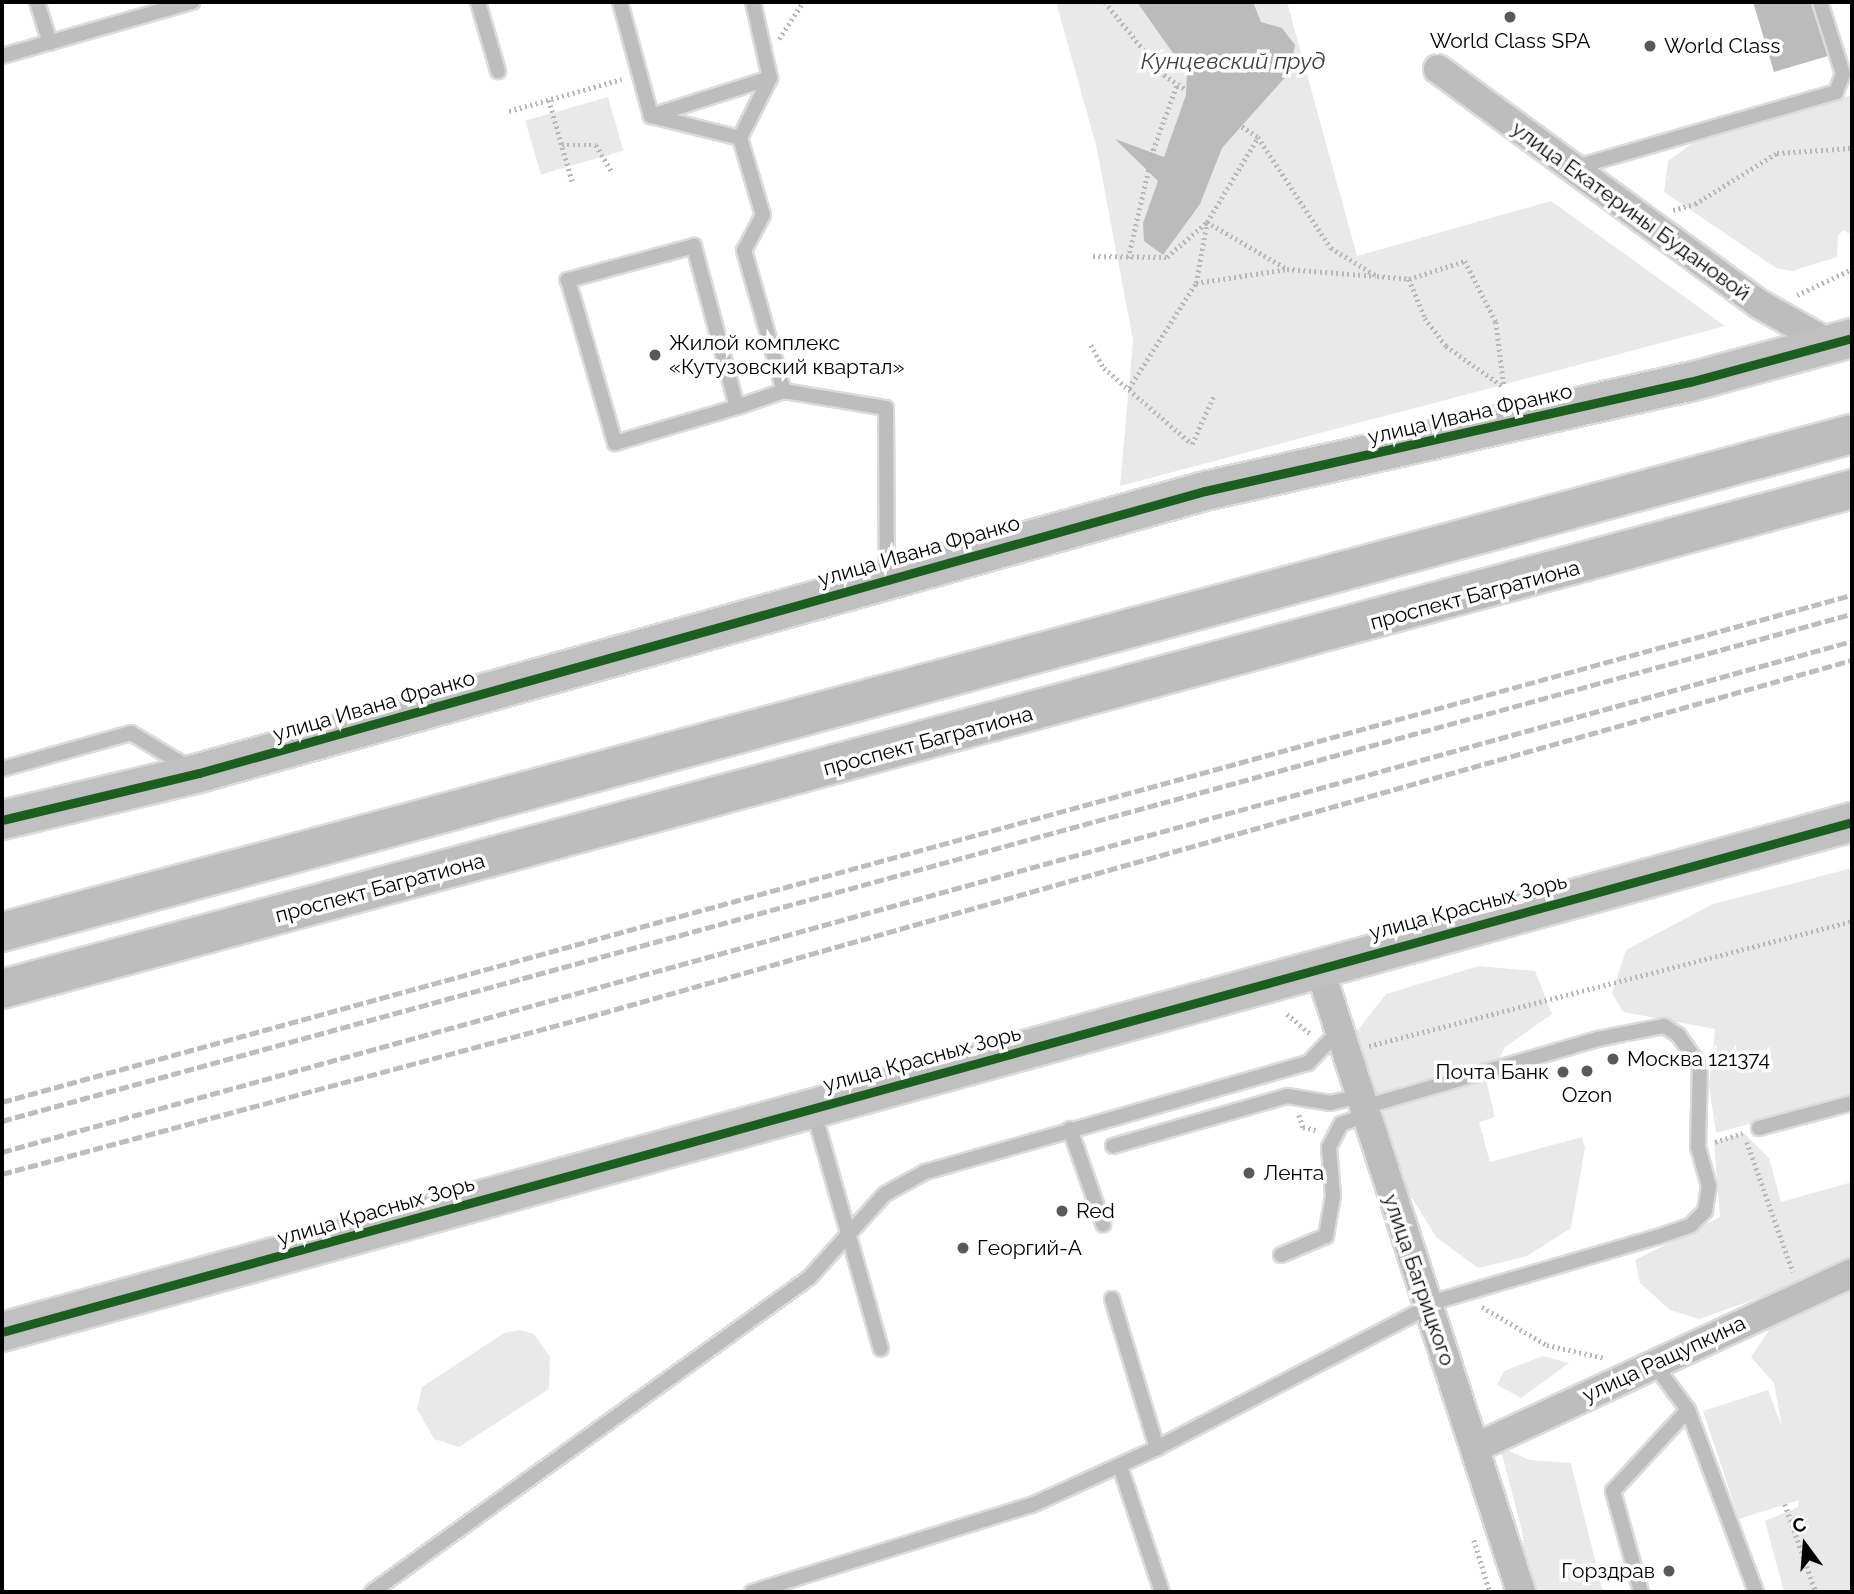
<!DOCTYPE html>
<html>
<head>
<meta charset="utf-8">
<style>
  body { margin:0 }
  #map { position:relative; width:1854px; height:1594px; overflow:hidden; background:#fff; font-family:Raleway,sans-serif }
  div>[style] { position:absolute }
  .green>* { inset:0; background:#e9e9e9; transform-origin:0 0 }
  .water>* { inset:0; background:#bbb }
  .path>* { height:4.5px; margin-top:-2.25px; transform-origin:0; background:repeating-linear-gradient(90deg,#b8b8b8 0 2px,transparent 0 5.5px) }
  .roads { filter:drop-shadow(2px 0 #dbdbdb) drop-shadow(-2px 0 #dbdbdb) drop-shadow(0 2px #dbdbdb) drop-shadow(0 -2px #dbdbdb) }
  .lane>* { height:14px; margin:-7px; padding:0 7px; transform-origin:7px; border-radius:7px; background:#bdbdbd }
  .street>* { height:28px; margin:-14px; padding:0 14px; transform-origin:14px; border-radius:14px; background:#bdbdbd }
  .secondary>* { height:38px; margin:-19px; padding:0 19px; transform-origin:19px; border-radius:19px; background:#c0c0c0 }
  .primary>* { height:38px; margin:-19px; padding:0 19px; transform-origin:19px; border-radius:19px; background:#bdbdbd }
  .rail>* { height:5px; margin-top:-2.5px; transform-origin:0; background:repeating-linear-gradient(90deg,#bdbdbd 0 10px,transparent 0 13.5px) }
  .cycleway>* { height:9px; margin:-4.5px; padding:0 4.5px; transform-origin:4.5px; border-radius:4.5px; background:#1b5e20 }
  .dots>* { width:19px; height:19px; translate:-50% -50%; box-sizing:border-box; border:4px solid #fff; border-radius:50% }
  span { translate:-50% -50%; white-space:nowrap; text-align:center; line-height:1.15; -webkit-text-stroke:7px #fff; paint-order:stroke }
  .poi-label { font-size:21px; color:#000 }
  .left { translate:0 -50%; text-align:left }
  .right { translate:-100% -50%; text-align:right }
  .street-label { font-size:21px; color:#000 }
  .water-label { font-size:23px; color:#3f3f3f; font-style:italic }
  .frame { position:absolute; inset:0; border:4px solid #000; pointer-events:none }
  .north { position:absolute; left:1770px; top:1510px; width:70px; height:70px; -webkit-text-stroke:5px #fff; paint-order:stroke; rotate:344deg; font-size:19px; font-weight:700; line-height:28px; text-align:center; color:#000 }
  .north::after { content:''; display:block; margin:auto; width:24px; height:32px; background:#000; clip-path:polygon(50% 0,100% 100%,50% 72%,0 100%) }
</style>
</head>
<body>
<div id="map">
  <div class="green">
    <div style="clip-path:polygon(1056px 2px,1287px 2px,1357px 256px,1551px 201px,1725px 326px,1120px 486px,1133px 340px,1096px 145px)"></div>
    <div style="clip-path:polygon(1852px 95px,1852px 235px,1843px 230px,1838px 236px,1837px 257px,1792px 271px,1776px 268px,1664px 192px,1668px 161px,1693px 143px)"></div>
    <div style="left:608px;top:97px;width:56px;height:86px;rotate:74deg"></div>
    <div style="clip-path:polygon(1852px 868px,1852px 1096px,1716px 1133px,1709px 1086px,1715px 1029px,1623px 1012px,1612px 993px,1626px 950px,1713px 904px)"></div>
    <div style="clip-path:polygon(1479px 966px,1535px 971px,1552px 1014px,1505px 1047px,1487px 1084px,1495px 1117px,1479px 1122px,1490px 1162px,1582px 1137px,1585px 1148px,1571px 1228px,1527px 1256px,1478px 1268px,1436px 1237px,1388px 1159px,1348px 1043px,1386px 994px)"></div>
    <div style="clip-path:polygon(1744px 1133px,1769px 1158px,1781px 1202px,1852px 1182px,1852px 1265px,1699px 1319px,1670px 1310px,1640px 1283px,1635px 1260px,1720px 1217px,1714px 1142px)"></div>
    <div style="clip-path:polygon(1852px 1283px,1852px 1592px,1784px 1592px,1765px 1521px,1798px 1507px,1799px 1500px,1739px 1519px,1703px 1411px,1768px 1390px,1782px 1427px,1774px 1383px,1751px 1357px,1774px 1323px)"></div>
    <div style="clip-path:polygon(520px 1330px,534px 1334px,550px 1357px,549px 1389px,459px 1447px,434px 1439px,417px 1409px,422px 1387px,504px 1333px)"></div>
    <div style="clip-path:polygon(1543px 1356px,1569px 1363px,1521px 1398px,1497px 1385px,1504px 1371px)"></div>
    <div style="clip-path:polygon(1500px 1447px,1530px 1460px,1571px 1463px,1603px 1592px,1528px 1592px,1522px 1531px)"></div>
  </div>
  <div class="water">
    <div style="clip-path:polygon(1137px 2px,1253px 2px,1261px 22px,1282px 28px,1295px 45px,1289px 73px,1222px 148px,1200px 204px,1163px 255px,1144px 241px,1143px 223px,1158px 181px,1115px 139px,1164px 157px,1186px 95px,1187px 73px)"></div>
    <div style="clip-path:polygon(1753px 2px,1812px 2px,1828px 56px,1774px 72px)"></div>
  </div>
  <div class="path">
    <div style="left:1105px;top:2px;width:94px;rotate:51.1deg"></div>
    <div style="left:1164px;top:75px;width:113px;rotate:33.4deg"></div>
    <div style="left:1258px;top:137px;width:133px;rotate:56.7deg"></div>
    <div style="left:1331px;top:248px;width:54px;rotate:31.3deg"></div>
    <div style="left:1377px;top:276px;width:32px;rotate:5deg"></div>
    <div style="left:1409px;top:279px;width:42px;rotate:67.7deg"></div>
    <div style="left:1425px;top:318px;width:35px;rotate:53deg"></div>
    <div style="left:1446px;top:346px;width:71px;rotate:35.3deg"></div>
    <div style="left:779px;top:39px;width:44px;rotate:-57deg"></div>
    <div style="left:549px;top:100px;width:87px;rotate:74.1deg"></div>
    <div style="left:509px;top:111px;width:117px;rotate:-15.8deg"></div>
    <div style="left:562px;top:145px;width:34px"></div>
    <div style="left:596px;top:145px;width:33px;rotate:59deg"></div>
    <div style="left:1673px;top:210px;width:23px;rotate:-15deg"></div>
    <div style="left:1695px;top:204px;width:97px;rotate:-31.9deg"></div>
    <div style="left:1777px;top:153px;width:75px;rotate:-3.8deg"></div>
    <div style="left:1093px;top:256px;width:74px;rotate:0.8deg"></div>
    <div style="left:1167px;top:257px;width:53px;rotate:-41.2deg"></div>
    <div style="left:1207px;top:222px;width:93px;rotate:30.4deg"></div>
    <div style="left:1128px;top:258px;width:111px;rotate:-77deg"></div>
    <div style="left:1153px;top:150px;width:70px;rotate:-70deg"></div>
    <div style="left:1409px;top:279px;width:59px;rotate:-17.8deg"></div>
    <div style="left:1465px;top:261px;width:68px;rotate:63.1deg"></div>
    <div style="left:1496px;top:322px;width:64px;rotate:82.9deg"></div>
    <div style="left:1196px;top:283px;width:92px;rotate:-8.7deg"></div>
    <div style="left:1287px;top:269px;width:89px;rotate:4.5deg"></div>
    <div style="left:1797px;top:295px;width:61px;rotate:-25.3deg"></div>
    <div style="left:1091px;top:345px;width:26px;rotate:61deg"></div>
    <div style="left:1104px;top:368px;width:116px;rotate:40.8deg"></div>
    <div style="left:1192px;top:444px;width:54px;rotate:-65.8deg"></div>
    <div style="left:1129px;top:388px;width:125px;rotate:-57.5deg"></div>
    <div style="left:1196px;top:283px;width:62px;rotate:-79.8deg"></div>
    <div style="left:1207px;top:222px;width:99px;rotate:-59deg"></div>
    <div style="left:1287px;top:1014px;width:31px;rotate:40deg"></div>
    <div style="left:1369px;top:1046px;width:499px;rotate:-14.5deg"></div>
    <div style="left:1299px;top:1115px;width:13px;rotate:72deg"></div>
    <div style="left:1303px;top:1127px;width:13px;rotate:13deg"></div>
    <div style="left:1715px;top:1142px;width:29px;rotate:-18deg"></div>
    <div style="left:1747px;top:1142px;width:138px;rotate:70.5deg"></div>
    <div style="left:1482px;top:1307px;width:75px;rotate:30.3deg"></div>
    <div style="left:1547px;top:1345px;width:59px;rotate:12.6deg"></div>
    <div style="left:1785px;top:1504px;width:93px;rotate:70.6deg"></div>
    <div style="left:1474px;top:1540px;width:54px;rotate:72.9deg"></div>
  </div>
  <div class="roads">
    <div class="lane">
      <div style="left:37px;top:2px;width:43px;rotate:72.4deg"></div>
      <div style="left:478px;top:2px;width:72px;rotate:73.8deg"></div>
      <div style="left:620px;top:2px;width:118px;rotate:74.8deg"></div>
      <div style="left:651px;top:116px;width:92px;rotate:13.9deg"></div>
      <div style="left:753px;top:2px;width:78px;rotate:77.4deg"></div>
      <div style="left:770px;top:78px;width:67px;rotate:116.6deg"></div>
      <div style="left:740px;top:138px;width:80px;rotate:73.4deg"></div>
      <div style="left:763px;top:215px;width:40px;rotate:118deg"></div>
      <div style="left:744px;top:250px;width:147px;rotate:74.2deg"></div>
      <div style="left:784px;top:391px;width:103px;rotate:9.5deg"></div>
      <div style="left:886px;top:408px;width:170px;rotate:89.7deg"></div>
      <div style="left:2px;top:56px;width:198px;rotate:-15.9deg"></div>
      <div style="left:651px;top:116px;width:125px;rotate:-17.7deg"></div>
      <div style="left:1573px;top:168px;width:274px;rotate:-16.1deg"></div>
      <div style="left:1836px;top:92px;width:19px;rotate:-69deg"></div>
      <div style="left:1843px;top:74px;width:76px;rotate:-107.7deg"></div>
      <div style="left:737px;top:407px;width:167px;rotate:-105deg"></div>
      <div style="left:694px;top:246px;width:131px;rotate:164.9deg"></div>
      <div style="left:568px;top:280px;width:170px;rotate:73.9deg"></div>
      <div style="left:615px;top:443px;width:127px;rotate:-16.4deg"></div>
      <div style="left:737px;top:407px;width:50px;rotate:-18.8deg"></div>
      <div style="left:2px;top:769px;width:134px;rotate:-15.6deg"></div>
      <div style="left:131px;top:733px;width:70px;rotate:31deg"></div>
      <div style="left:813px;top:1109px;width:249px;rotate:74.2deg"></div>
      <div style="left:1759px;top:1128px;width:96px;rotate:-15deg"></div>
      <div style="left:1070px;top:1129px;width:101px;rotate:70.8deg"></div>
      <div style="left:1113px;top:1146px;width:181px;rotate:-16deg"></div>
      <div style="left:1287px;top:1096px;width:44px;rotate:9.2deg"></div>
      <div style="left:1330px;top:1103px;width:28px;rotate:-13deg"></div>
      <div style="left:1281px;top:1255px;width:49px;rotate:-22.9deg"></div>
      <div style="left:1326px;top:1236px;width:41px;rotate:-80.1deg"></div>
      <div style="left:1333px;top:1196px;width:49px;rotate:-94.7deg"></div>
      <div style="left:1329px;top:1147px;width:26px;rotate:-62deg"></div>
      <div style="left:1341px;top:1124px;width:24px;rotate:-19deg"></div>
      <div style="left:1112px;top:1299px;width:156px;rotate:73.2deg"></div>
      <div style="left:1654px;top:1364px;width:57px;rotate:53.5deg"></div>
      <div style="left:1120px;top:1466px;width:133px;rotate:71.6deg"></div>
      <div style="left:372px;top:1592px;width:538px;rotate:-35.7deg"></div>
      <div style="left:809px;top:1278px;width:113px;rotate:-47.9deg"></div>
      <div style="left:885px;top:1194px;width:46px;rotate:-28.8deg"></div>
      <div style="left:925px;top:1172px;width:398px;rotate:-15.9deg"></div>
      <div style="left:1308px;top:1063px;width:42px;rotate:-46deg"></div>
      <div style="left:752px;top:1592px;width:293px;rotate:-17.3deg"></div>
      <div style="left:1032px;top:1505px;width:137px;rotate:-24.5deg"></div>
      <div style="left:1157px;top:1448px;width:320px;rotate:-27.5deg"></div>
      <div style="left:1441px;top:1300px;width:225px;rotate:-16.3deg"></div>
      <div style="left:1657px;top:1237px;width:36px;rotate:-19deg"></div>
      <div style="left:1691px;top:1225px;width:20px;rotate:-45deg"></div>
      <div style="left:1705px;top:1211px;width:25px;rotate:-81deg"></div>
      <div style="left:1709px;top:1186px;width:41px;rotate:-105.8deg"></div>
      <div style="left:1698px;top:1147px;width:81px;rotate:-88.6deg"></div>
      <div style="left:1700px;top:1066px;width:38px;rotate:-125deg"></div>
      <div style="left:1678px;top:1035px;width:17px;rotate:-147deg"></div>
      <div style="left:1664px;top:1026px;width:67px;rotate:168.9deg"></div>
      <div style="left:1598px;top:1039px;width:247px;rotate:163.8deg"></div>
      <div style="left:1641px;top:1592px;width:105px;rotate:-105.5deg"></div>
      <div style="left:1613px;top:1491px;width:110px;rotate:-47.2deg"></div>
      <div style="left:1688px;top:1410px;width:194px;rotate:69.5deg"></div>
    </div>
    <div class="street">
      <div style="left:1438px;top:69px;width:400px;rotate:36.2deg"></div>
      <div style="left:1761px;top:305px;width:79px;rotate:29.5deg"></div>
      <div style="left:1319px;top:967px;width:657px;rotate:72.09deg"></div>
      <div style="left:1477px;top:1447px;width:413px;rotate:-24.9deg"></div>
    </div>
    <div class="secondary">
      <div style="left:2px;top:820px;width:203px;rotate:-13.4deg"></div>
      <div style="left:199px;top:773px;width:1045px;rotate:-15.66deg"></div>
      <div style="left:1205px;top:491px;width:497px;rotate:-12.7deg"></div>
      <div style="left:1690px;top:382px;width:168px;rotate:-15.2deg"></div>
      <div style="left:2px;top:1332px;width:1919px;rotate:-15.41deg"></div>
    </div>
    <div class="primary">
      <div style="left:2px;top:932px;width:1916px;rotate:-15.07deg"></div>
      <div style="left:2px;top:989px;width:1916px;rotate:-15.12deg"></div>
    </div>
  </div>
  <div class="rail">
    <div style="left:2px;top:1102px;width:1918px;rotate:-15.33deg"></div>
    <div style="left:2px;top:1121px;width:1918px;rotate:-15.33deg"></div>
    <div style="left:2px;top:1152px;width:1919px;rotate:-15.44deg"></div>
    <div style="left:2px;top:1174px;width:607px;rotate:-15deg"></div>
    <div style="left:588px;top:1017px;width:1313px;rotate:-15.77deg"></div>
  </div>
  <div class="cycleway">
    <div style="left:2px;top:820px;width:203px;rotate:-13.4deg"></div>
    <div style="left:199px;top:773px;width:1045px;rotate:-15.66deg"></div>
    <div style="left:1205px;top:491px;width:497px;rotate:-12.7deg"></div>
    <div style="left:1690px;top:382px;width:168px;rotate:-15.2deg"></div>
    <div style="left:2px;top:1332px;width:1919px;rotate:-15.41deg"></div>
  </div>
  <div class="dots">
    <div style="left:1510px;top:17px;background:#595959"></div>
    <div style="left:1650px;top:46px;background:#595959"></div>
    <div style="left:655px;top:355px;background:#595959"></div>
    <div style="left:1613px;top:1059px;background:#595959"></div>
    <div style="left:1587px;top:1071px;background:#595959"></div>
    <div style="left:1563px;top:1072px;background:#595959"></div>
    <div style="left:1249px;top:1173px;background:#595959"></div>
    <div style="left:1062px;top:1211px;background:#595959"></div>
    <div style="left:963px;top:1248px;background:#595959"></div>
    <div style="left:1669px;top:1571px;background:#595959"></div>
  </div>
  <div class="poi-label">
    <span style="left:1510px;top:41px">World Class SPA</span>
    <span class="left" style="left:1664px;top:46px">World Class</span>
    <span class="left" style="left:669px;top:355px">Жилой комплекс<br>«Кутузовский квартал»</span>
    <span class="left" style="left:1627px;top:1059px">Москва 121374</span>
    <span class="right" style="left:1549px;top:1072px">Почта Банк</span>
    <span style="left:1587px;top:1095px">Ozon</span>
    <span class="left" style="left:1263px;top:1173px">Лента</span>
    <span class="left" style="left:1076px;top:1211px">Red</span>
    <span class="left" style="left:977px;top:1248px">Георгий-А</span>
    <span class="right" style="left:1655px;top:1571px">Горздрав</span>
  </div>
  <div class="street-label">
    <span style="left:1631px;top:211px;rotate:36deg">улица Екатерины Будановой</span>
    <span style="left:1470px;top:414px;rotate:-13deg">улица Ивана Франко</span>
    <span style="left:919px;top:551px;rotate:-16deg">улица Ивана Франко</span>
    <span style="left:1475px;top:595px;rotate:-15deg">проспект Багратиона</span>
    <span style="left:374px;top:706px;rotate:-16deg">улица Ивана Франко</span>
    <span style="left:928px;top:741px;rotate:-15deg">проспект Багратиона</span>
    <span style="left:380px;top:888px;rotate:-15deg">проспект Багратиона</span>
    <span style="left:1468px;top:907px;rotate:-15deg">улица Красных Зорь</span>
    <span style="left:922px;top:1059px;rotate:-15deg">улица Красных Зорь</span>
    <span style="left:376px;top:1211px;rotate:-16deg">улица Красных Зорь</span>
    <span style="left:1419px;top:1280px;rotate:71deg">улица Багрицкого</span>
    <span style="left:1664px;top:1359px;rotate:-25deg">улица Ращупкина</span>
  </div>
  <div class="water-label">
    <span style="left:1233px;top:61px">Кунцевский пруд</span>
  </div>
  <div class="frame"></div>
  <div class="north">С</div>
</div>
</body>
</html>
